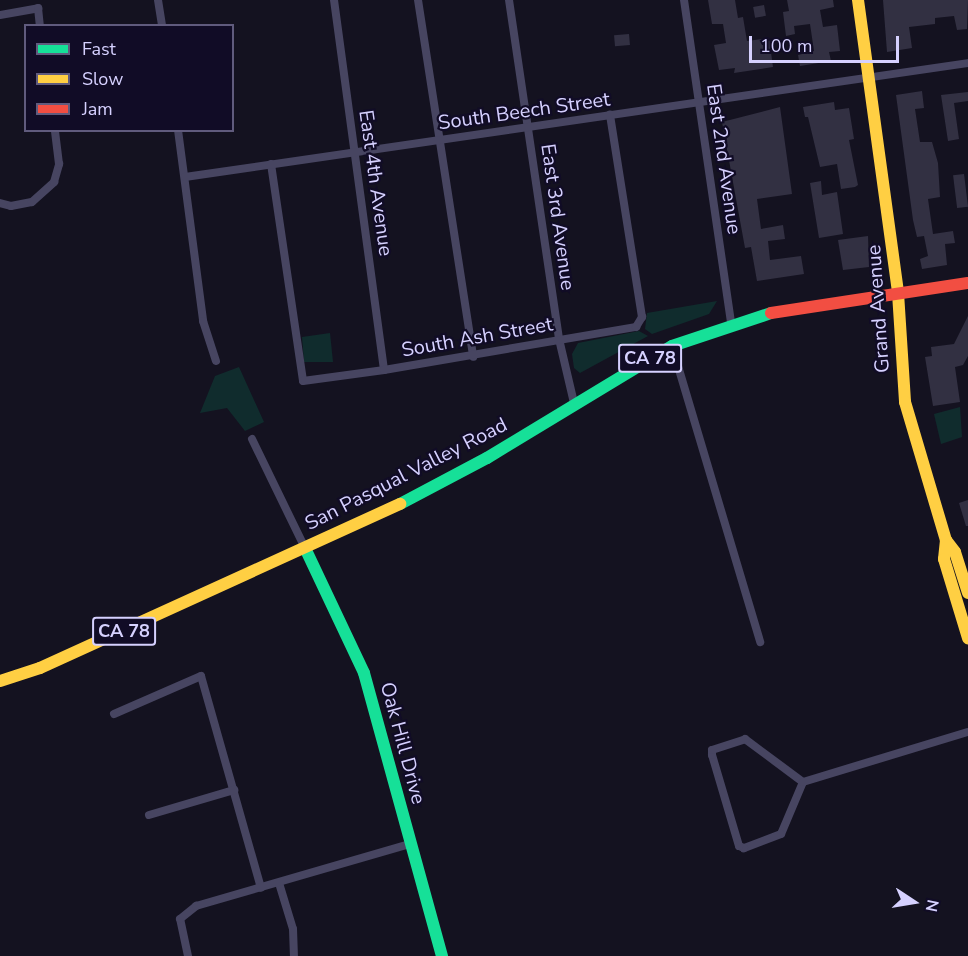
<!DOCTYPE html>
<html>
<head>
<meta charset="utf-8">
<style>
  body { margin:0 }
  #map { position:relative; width:968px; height:956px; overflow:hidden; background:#141220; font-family:"Nunito Sans",sans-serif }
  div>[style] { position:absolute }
  .green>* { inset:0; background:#102c2d }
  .building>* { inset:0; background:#323042; transform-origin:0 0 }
  .street>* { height:8px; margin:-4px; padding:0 4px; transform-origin:4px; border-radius:4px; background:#474561 }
  .fast>* { height:12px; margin:-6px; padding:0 6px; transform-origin:6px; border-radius:6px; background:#16e098 }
  .slow>* { height:12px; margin:-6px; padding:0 6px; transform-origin:6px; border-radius:6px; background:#ffcf43 }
  .jam>* { height:12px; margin:-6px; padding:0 6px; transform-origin:6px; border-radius:6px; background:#f24e42 }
  span { translate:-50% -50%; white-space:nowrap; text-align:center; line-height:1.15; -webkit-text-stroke:4.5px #110c26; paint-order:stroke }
  .shield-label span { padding:2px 4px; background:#110c26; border:2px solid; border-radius:4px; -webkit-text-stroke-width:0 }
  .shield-label { font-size:18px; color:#d6d1ff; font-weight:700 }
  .street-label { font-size:20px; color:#d6d1ff }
  .legend { position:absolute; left:24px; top:24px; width:210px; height:108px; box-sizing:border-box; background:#110c26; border:2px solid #605b7d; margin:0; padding:8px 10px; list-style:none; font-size:18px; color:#d6d1ff }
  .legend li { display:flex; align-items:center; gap:12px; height:30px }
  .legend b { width:30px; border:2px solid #605b7d }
  .north { position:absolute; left:884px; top:872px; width:60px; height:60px; -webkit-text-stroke:4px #110c26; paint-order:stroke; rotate:102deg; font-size:16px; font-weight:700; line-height:24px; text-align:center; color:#d6d1ff }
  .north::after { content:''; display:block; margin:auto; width:21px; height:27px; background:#d6d1ff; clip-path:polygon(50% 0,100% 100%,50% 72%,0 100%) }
  .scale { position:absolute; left:749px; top:36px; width:150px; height:27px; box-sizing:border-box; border:3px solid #d6d1ff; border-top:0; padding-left:8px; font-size:18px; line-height:21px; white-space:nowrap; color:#d6d1ff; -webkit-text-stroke:4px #110c26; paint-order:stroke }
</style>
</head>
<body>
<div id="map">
  <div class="green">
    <div style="clip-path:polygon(717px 301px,709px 314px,652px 334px,645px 329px,647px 313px)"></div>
    <div style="clip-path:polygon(639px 331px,648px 336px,580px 373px,574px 368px,572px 354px,578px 343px)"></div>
    <div style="clip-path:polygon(330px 333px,333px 362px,304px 362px,302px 337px)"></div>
    <div style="clip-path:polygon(239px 367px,264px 422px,245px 431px,227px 408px,200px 413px,215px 376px)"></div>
    <div style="clip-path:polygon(960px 407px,962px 437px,941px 444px,934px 414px)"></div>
  </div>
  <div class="building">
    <div style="clip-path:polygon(708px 0,735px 0,738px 18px,743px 17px,747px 41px,769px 38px,773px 67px,734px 73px,735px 68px,719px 70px,714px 45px,726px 43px,723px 24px,712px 24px)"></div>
    <div style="clip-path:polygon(787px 0,833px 0,834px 7px,820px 10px,823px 27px,837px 25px,840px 51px,829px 52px,831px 61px,800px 66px,798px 55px,814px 51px,810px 24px,794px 26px,795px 34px,786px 36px,783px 12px,789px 11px)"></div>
    <div style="clip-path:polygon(883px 0,968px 0,967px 29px,957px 30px,954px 16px,935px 18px,935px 24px,909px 27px,912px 48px,887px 52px)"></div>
    <div style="left:764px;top:5px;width:11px;height:11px;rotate:80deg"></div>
    <div style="left:629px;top:34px;width:11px;height:15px;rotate:85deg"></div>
    <div style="clip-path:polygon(922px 91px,924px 108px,915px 109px,920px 142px,932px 142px,938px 163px,940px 197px,928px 199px,933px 234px,953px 231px,955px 243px,945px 244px,947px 265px,922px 269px,920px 259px,928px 256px,924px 236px,917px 237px,913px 220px,896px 95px)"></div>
    <div style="clip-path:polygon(968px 92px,968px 101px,954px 103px,959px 139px,948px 141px,941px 95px)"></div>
    <div style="clip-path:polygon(834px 102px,835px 110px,849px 108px,854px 139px,849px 140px,858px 185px,855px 187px,841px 189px,837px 164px,820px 167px,808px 117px,805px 117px,803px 107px)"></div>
    <div style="clip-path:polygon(780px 107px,792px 194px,757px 199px,761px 229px,783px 225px,785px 239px,768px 241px,770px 260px,801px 256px,804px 274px,757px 281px,751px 247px,745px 248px,722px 122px)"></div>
    <div style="left:964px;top:174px;width:33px;height:11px;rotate:83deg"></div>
    <div style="clip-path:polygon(821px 181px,822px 195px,837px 192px,843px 234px,819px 238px,810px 183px)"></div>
    <div style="clip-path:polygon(868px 236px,869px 267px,843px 270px,838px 240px)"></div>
    <div style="clip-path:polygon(968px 316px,968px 356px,963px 365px,955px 367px,960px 402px,933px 406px,925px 357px,932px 356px,931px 347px,954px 344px)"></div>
    <div style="clip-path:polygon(968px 500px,968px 526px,966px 526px,959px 503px)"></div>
  </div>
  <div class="street">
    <div style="left:158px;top:0;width:26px;rotate:81deg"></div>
    <div style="left:334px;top:0;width:373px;rotate:82.3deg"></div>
    <div style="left:418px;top:0;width:361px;rotate:81.2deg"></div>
    <div style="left:509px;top:0;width:343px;rotate:81.6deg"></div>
    <div style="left:559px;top:339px;width:66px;rotate:76.8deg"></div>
    <div style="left:684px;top:0;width:326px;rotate:81.7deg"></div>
    <div style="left:0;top:15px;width:39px;rotate:-10deg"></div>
    <div style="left:38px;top:8px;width:18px;rotate:84deg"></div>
    <div style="left:178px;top:130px;width:193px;rotate:82.5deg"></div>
    <div style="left:203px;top:321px;width:42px;rotate:72deg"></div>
    <div style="left:271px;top:164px;width:219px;rotate:81.6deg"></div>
    <div style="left:303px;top:381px;width:82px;rotate:-7.7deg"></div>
    <div style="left:384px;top:370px;width:256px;rotate:-9.7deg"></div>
    <div style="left:636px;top:327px;width:12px;rotate:-59deg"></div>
    <div style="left:642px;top:317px;width:205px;rotate:-99deg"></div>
    <div style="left:185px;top:177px;width:791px;rotate:-8.28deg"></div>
    <div style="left:0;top:203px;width:11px;rotate:15deg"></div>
    <div style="left:11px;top:206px;width:21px;rotate:-11deg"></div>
    <div style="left:32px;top:202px;width:30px;rotate:-42deg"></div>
    <div style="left:54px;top:182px;width:19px;rotate:-74deg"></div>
    <div style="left:59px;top:164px;width:34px;rotate:-97deg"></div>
    <div style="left:672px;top:346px;width:309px;rotate:73.4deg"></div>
    <div style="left:252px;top:439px;width:121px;rotate:64.1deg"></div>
    <div style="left:114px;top:714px;width:95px;rotate:-23.6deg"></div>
    <div style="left:201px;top:676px;width:220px;rotate:74.2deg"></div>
    <div style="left:745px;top:739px;width:72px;rotate:36.6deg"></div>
    <div style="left:803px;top:782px;width:56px;rotate:112.9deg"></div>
    <div style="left:781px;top:834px;width:40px;rotate:159deg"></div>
    <div style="left:744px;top:848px;width:5px;rotate:-158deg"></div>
    <div style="left:739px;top:846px;width:95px;rotate:-106.5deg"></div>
    <div style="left:712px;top:755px;width:5px;rotate:-90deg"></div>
    <div style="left:712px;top:750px;width:35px;rotate:-18deg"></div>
    <div style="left:803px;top:782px;width:172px;rotate:-16.9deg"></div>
    <div style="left:149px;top:815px;width:89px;rotate:-16.4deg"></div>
    <div style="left:279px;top:883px;width:48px;rotate:73.1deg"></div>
    <div style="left:293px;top:929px;width:27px;rotate:88deg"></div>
    <div style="left:188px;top:956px;width:38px;rotate:-102deg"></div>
    <div style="left:180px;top:919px;width:21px;rotate:-39deg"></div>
    <div style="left:196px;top:906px;width:223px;rotate:-16.2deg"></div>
  </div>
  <div class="fast">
    <div style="left:400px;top:504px;width:98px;rotate:-27.9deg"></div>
    <div style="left:487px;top:458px;width:216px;rotate:-31.2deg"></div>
    <div style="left:672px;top:346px;width:104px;rotate:-18.4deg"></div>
    <div style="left:305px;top:548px;width:138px;rotate:64.7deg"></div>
    <div style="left:364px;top:673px;width:294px;rotate:74.6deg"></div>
  </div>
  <div class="slow">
    <div style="left:858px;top:0;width:296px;rotate:82.2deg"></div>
    <div style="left:898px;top:293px;width:109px;rotate:86.3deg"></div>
    <div style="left:905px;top:402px;width:144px;rotate:73.5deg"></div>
    <div style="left:946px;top:540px;width:15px;rotate:53deg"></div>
    <div style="left:955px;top:552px;width:43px;rotate:72.4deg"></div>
    <div style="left:946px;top:540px;width:19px;rotate:96deg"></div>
    <div style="left:944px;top:559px;width:83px;rotate:73.1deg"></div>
    <div style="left:0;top:681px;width:42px;rotate:-18deg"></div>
    <div style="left:40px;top:668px;width:396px;rotate:-24.5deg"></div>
  </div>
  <div class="jam">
    <div style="left:771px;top:313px;width:199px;rotate:-8.7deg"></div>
  </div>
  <div class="shield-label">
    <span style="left:650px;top:358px">CA 78</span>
    <span style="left:124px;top:631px">CA 78</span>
  </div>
  <div class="street-label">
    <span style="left:524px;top:111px;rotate:-8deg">South Beech Street</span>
    <span style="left:724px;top:159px;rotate:82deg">East 2nd Avenue</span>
    <span style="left:376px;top:183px;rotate:82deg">East 4th Avenue</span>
    <span style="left:558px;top:217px;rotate:82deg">East 3rd Avenue</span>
    <span style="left:878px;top:309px;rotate:-94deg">Grand Avenue</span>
    <span style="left:477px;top:337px;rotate:-10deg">South Ash Street</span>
    <span style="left:406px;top:474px;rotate:-27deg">San Pasqual Valley Road</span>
    <span style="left:403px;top:743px;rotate:75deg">Oak Hill Drive</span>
  </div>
  <ul class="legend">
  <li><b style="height:8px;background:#16e098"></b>Fast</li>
  <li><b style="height:8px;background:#ffcf43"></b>Slow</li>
  <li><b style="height:8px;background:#f24e42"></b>Jam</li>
  </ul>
  <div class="north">N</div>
  <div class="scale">100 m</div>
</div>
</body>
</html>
